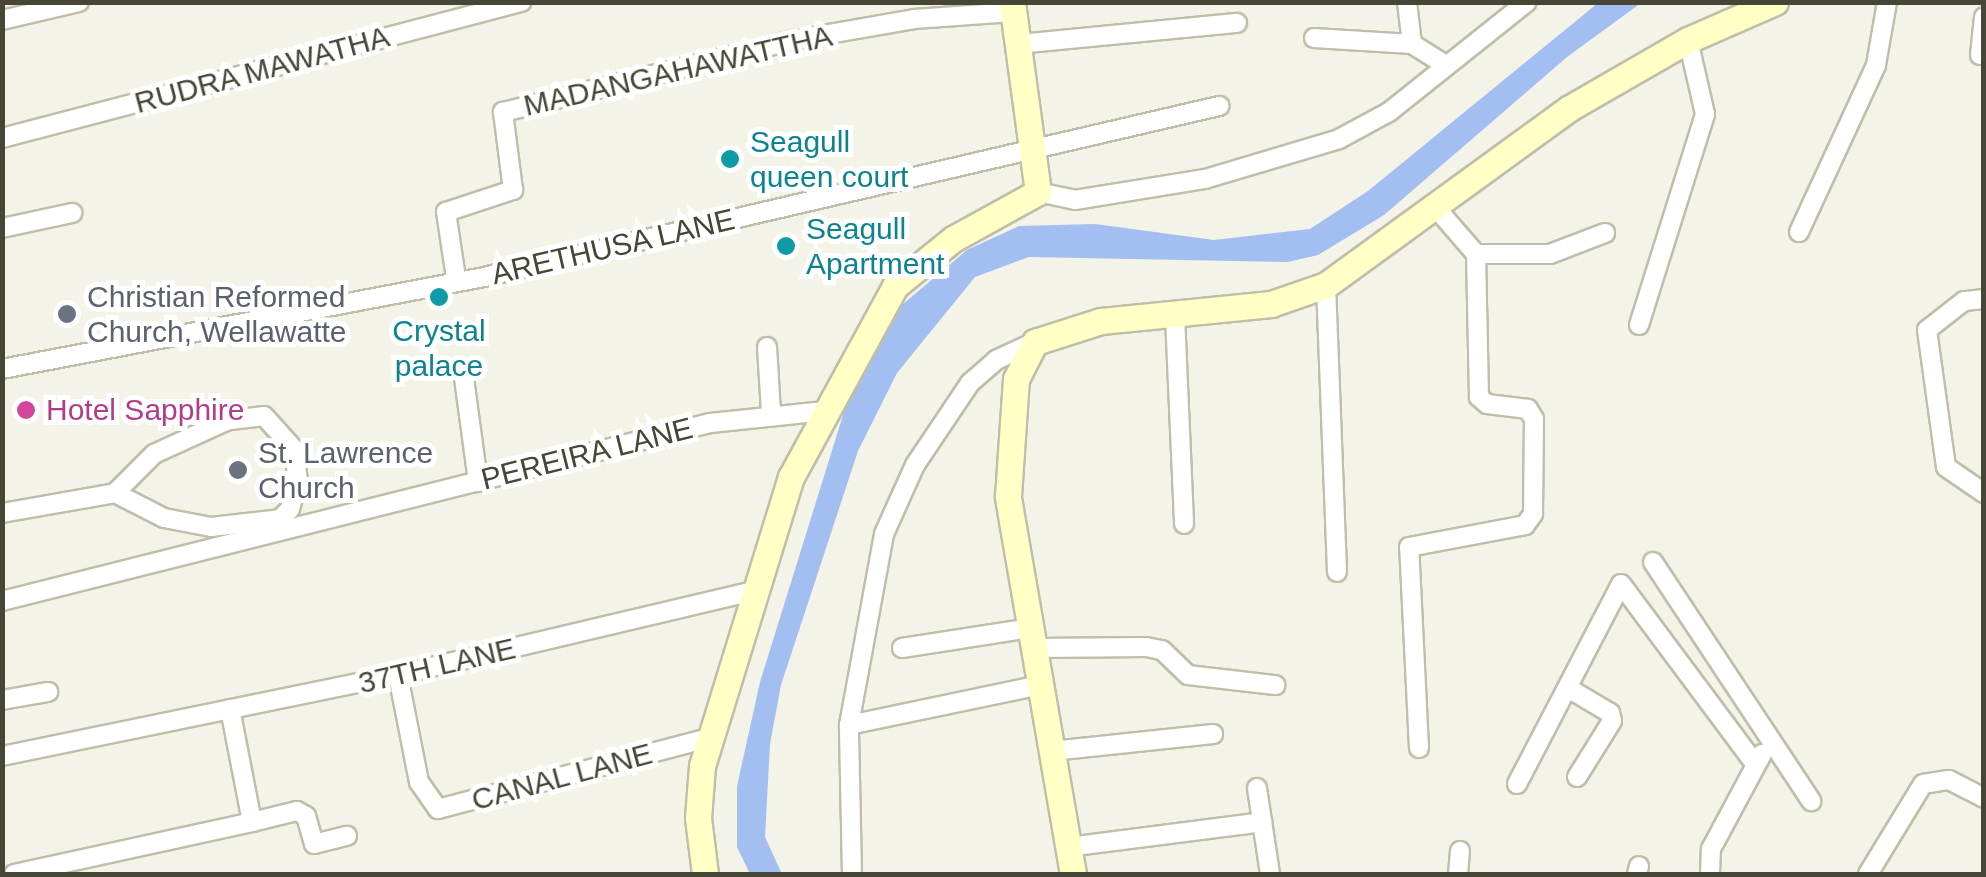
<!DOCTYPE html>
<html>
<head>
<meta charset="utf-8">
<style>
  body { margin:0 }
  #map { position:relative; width:1986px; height:877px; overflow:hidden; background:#f4f3e7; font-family:Arial,sans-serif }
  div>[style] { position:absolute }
  .water>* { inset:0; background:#a3bef1 }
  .roads { filter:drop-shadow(2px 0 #c0beaa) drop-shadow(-2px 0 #c0beaa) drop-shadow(0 2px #c0beaa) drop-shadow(0 -2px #c0beaa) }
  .street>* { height:18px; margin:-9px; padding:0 9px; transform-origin:9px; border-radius:9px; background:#fff }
  .secondary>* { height:25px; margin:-12.5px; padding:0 12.5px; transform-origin:12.5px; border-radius:12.5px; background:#ffffc6 }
  .dots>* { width:28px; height:28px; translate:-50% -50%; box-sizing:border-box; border:5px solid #fff; border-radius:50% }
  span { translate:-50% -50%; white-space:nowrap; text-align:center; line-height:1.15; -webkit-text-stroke:10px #fff; paint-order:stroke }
  .street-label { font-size:30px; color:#474536 }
  .culture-label { font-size:30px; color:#0d838f }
  .left { translate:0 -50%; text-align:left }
  .worship-label { font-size:30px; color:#5b616d }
  .hotel-label { font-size:30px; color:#b23c85 }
  .frame { position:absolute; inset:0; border:5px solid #474536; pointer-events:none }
</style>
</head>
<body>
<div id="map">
  <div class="water">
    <div style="clip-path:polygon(1598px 3px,1641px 3px,1567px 57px,1384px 215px,1318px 255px,1288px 262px,1029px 257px,975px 277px,897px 373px,858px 451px,781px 685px,770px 744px,765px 837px,782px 874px,750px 874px,737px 847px,737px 786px,760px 682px,853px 383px,896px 310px,967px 250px,1019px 226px,1095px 224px,1214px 240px,1310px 229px,1368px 191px)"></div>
  </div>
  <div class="roads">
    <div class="street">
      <div style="left:1407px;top:2px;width:42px;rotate:83.2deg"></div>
      <div style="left:1412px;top:44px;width:38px;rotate:32deg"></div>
      <div style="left:2px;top:20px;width:79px;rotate:-13.2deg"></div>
      <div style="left:1314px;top:38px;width:98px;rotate:3.5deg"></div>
      <div style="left:1018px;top:44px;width:220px;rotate:-5.5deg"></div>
      <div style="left:1980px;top:55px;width:38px;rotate:-84deg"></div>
      <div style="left:2px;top:138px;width:537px;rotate:-14.68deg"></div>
      <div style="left:1038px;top:192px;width:38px;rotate:12deg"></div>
      <div style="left:1075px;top:200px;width:132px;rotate:-9.2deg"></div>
      <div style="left:1205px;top:179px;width:140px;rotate:-16.6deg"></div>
      <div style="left:1339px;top:139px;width:57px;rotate:-28.4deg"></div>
      <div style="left:1389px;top:112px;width:176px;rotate:-38.6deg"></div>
      <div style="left:2px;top:228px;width:72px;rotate:-12.1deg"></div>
      <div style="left:1799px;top:232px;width:184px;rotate:-65.2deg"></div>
      <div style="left:1876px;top:65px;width:64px;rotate:-80.1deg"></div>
      <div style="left:1476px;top:254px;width:74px"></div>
      <div style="left:1550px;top:254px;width:59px;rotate:-20.9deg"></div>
      <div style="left:456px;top:278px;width:67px;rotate:-98.6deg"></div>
      <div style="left:446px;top:212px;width:71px;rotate:-18.2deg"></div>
      <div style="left:513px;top:190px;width:79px;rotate:-97.3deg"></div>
      <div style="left:503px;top:112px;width:300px;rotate:-13.9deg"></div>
      <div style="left:794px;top:40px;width:122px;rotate:-9.9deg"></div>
      <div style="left:914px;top:19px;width:99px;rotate:-4deg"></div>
      <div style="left:1326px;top:285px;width:287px;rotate:87.8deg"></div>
      <div style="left:1984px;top:299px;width:20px;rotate:174deg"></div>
      <div style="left:1964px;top:301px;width:47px;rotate:141.9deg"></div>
      <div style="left:1927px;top:330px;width:138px;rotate:82.1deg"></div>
      <div style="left:1946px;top:467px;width:46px;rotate:34.4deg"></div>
      <div style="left:1175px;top:316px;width:208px;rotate:87.5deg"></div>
      <div style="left:1639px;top:325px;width:221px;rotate:-72.6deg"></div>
      <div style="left:1705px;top:114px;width:76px;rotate:-102.9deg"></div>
      <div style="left:767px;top:347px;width:66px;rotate:86.5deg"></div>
      <div style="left:2px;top:369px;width:495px;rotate:-10.8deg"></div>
      <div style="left:488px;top:276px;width:751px;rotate:-13.09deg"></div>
      <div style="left:464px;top:378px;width:105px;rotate:82.3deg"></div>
      <div style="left:2px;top:513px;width:115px;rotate:-10deg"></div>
      <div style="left:115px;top:493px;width:55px;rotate:27deg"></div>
      <div style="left:164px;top:518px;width:48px;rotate:10.8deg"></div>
      <div style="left:211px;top:527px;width:69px;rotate:-6.6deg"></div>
      <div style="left:280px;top:519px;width:14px;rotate:-45deg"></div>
      <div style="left:290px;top:509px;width:30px;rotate:-75deg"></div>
      <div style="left:298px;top:480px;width:32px;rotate:-99deg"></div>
      <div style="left:293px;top:448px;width:43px;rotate:-132.2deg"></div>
      <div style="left:264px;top:416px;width:38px;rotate:173deg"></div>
      <div style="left:226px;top:421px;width:79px;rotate:155.4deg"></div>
      <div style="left:154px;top:454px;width:55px;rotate:135deg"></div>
      <div style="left:1653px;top:562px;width:287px;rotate:56.5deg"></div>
      <div style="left:2px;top:601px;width:730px;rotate:-14.11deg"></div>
      <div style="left:710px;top:423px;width:116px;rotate:-6deg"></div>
      <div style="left:902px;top:648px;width:131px;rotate:-8.8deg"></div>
      <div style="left:1036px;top:648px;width:110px;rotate:-0.5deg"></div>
      <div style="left:1146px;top:647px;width:16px;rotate:11deg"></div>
      <div style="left:1162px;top:650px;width:36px;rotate:44deg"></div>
      <div style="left:1188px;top:675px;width:88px;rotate:6.6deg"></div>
      <div style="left:398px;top:675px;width:109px;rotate:78.9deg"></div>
      <div style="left:419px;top:782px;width:33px;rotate:55deg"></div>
      <div style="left:438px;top:809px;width:279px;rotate:-14.7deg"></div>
      <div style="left:1568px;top:688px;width:49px;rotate:30.8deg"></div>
      <div style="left:1610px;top:713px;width:8px;rotate:76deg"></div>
      <div style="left:1612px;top:721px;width:66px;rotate:122deg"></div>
      <div style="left:2px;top:700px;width:47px;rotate:-9.9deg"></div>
      <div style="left:849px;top:725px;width:195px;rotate:-11.8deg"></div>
      <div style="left:1419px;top:748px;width:201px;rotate:-92.8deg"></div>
      <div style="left:1409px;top:547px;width:118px;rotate:-10.7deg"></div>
      <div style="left:1525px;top:525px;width:14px;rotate:-54deg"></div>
      <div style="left:1533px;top:514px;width:95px;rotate:-89.4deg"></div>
      <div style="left:1534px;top:419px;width:12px;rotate:-121deg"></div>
      <div style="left:1528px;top:409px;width:41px;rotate:-173deg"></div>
      <div style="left:1487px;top:404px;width:11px;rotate:-139deg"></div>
      <div style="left:1479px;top:397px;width:143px;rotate:-91.2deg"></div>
      <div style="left:1476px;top:254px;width:60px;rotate:-130.9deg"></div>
      <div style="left:1052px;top:751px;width:162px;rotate:-6deg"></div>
      <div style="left:2px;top:756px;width:404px;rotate:-11.6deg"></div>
      <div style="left:398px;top:675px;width:366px;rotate:-13.3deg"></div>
      <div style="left:1517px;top:784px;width:225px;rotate:-62.5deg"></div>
      <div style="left:1621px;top:584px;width:224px;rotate:53.3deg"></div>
      <div style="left:1257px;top:788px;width:87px;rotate:81.4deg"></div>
      <div style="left:252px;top:822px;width:46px;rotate:-13.7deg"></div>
      <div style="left:297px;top:811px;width:10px;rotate:29deg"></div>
      <div style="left:306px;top:816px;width:29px;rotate:74deg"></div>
      <div style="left:314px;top:844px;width:34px;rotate:-14deg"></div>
      <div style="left:1068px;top:847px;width:196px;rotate:-7.3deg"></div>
      <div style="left:14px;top:874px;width:244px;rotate:-12.3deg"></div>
      <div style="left:252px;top:822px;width:115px;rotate:-101deg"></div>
      <div style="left:852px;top:874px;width:149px;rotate:-91.2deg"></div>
      <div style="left:849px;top:725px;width:194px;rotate:-79.6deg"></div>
      <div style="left:884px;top:534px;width:76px;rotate:-65.8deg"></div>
      <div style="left:915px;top:465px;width:99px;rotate:-56.1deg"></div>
      <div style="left:970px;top:383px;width:35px;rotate:-41deg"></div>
      <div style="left:996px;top:360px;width:43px;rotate:-24.8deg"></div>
      <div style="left:1458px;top:874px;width:23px;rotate:-85deg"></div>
      <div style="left:1637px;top:874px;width:8px;rotate:-76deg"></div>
      <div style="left:1710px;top:874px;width:25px;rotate:-88deg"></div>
      <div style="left:1711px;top:849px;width:108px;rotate:-61.8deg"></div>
      <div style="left:1868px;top:874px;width:105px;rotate:-58.6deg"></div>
      <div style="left:1923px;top:784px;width:26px;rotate:-9deg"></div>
      <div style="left:1949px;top:780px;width:39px;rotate:27deg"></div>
    </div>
    <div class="secondary">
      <div style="left:705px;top:874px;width:56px;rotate:-97.1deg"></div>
      <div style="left:698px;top:818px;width:52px;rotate:-85.6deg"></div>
      <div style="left:702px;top:766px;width:302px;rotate:-72.9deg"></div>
      <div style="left:791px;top:477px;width:217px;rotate:-61.4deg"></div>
      <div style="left:895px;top:286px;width:75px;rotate:-39deg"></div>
      <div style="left:953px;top:239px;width:97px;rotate:-28.9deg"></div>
      <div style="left:1038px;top:192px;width:192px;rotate:-97.8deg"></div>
      <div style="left:1073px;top:874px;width:384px;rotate:-99.8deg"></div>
      <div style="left:1008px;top:496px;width:117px;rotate:-86.1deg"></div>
      <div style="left:1016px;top:379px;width:42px;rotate:-62.8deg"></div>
      <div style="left:1035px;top:342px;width:69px;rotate:-17.7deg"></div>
      <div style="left:1101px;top:321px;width:171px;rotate:-5.7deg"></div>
      <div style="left:1271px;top:304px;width:58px;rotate:-19.1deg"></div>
      <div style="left:1326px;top:285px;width:299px;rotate:-36deg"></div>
      <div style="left:1568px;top:109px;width:138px;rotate:-29.9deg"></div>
      <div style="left:1688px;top:40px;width:95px;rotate:-23.6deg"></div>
    </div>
  </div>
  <div class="dots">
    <div style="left:730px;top:159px;background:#0f9aa8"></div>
    <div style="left:786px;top:246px;background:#0f9aa8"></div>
    <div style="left:439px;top:297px;background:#0f9aa8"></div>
    <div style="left:67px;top:314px;background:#6b7280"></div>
    <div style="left:26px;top:410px;background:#d1479c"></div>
    <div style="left:238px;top:470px;background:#6b7280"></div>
  </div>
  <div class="street-label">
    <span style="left:262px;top:70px;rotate:-15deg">RUDRA MAWATHA</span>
    <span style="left:678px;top:71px;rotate:-13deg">MADANGAHAWATTHA</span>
    <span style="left:613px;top:247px;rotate:-13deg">ARETHUSA LANE</span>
    <span style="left:587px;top:454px;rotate:-14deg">PEREIRA LANE</span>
    <span style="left:437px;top:666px;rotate:-13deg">37TH LANE</span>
    <span style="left:562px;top:777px;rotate:-15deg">CANAL LANE</span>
  </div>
  <div class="culture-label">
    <span class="left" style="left:750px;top:159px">Seagull<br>queen court</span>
    <span class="left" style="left:806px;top:246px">Seagull<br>Apartment</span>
    <span style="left:439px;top:348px">Crystal<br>palace</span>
  </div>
  <div class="worship-label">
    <span class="left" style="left:87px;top:314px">Christian Reformed<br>Church, Wellawatte</span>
    <span class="left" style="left:258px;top:470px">St. Lawrence<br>Church</span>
  </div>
  <div class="hotel-label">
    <span class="left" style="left:46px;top:410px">Hotel Sapphire</span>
  </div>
  <div class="frame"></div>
</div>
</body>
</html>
